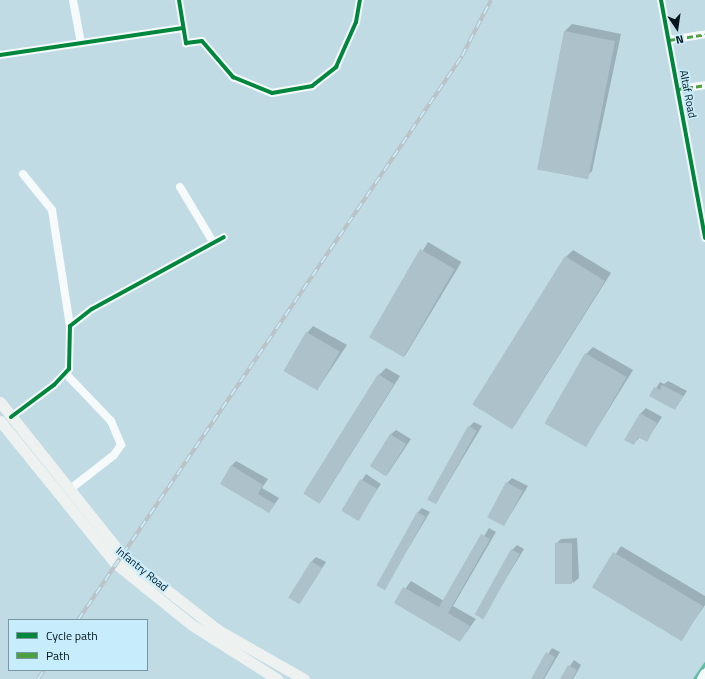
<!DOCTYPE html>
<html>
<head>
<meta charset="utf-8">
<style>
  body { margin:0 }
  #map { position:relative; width:705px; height:679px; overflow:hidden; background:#c1dbe5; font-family:"Titillium Web",sans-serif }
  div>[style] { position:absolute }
  .shadow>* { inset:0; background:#0003; transform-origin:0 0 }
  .stream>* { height:2.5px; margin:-1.25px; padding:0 1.25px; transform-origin:1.25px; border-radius:1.25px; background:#5dbda0 }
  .building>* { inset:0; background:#adc1ca; transform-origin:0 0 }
  .minor>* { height:8px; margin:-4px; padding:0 4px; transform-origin:4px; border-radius:4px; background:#f6fafb }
  .tertiary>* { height:10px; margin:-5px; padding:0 5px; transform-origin:5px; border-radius:5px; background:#f6fafb }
  .secondary>* { height:11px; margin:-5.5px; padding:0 5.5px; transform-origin:5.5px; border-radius:5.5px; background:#edf1ef }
  .rail>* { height:4px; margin-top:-2px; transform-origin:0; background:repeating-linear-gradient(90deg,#c7edfc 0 8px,#b9c1c4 0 16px); box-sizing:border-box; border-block:1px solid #b9c1c4 }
  .quiet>* { height:3px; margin-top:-1.5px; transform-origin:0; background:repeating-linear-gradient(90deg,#4ba141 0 6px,transparent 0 9px) }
  .cycleway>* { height:4px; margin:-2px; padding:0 2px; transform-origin:2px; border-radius:2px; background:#00873e }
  span { translate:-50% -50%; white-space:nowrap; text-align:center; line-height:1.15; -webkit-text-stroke:3.5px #c7edfc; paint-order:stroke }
  .street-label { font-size:11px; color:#04161c }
  .legend { position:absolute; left:8px; top:619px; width:140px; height:52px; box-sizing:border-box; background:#c7edfc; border:1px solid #7997a2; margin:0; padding:5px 7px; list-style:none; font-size:12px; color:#04161c }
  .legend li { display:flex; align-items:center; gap:8px; height:20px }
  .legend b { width:20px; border:1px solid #7997a2 }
  .north { position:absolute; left:657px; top:8px; width:40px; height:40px; -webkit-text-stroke:3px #c7edfc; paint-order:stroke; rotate:167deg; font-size:11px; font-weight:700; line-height:16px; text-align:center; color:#04161c }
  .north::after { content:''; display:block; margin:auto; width:14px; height:18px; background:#04161c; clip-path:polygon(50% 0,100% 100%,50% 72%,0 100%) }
</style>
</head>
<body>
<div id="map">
  <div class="shadow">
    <div style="clip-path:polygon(572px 24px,621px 34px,592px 171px,585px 178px,565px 31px)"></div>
    <div style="left:428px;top:242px;width:39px;height:110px;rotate:31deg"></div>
    <div style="clip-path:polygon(573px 250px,611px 273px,513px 428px,566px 257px)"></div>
    <div style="clip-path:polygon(313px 326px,347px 345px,317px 390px,307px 333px)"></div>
    <div style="clip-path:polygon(593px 347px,633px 370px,586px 446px,586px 354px)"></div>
    <div style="clip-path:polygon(386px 368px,400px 376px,320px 503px,379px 375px)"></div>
    <div style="clip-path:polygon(668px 381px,687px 391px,675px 409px,651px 396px,660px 382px,664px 384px)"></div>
    <div style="clip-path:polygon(646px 408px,662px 417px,646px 441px,640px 437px,633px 444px,640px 414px)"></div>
    <div style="clip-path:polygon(474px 422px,482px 426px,436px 503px,469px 427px)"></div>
    <div style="clip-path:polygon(396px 430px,411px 439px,387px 475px,390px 435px)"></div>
    <div style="clip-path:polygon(236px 461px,268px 479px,262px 488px,279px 498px,269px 512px,231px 466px)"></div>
    <div style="left:366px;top:474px;width:18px;height:43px;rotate:34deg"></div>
    <div style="clip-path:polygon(512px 478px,528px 486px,504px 525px,507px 483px)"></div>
    <div style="clip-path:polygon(422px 508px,430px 512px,384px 589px,417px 513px)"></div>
    <div style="clip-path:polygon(489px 528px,496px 532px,453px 606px,476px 619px,460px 641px,395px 603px,411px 581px,444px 601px)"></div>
    <div style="clip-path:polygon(577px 538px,579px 578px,573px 583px,556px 544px,561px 539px)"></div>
    <div style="clip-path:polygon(517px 545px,524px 549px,482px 618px,512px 550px)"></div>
    <div style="clip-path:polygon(621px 546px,705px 596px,705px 605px,681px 639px,594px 586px)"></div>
    <div style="clip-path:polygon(316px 557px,326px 562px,300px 603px,311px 562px)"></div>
    <div style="clip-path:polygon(552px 648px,560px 652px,544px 679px,532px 679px)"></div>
    <div style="clip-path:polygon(574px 660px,581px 665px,573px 679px,561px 679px)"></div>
  </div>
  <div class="stream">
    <div style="left:694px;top:679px;width:19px;rotate:-55deg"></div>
  </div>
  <div class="building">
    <div style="left:564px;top:31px;width:52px;height:141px;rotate:11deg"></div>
    <div style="left:420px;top:249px;width:40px;height:102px;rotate:30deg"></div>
    <div style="left:565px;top:256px;width:47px;height:175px;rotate:32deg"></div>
    <div style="left:306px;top:332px;width:39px;height:45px;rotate:30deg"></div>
    <div style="left:585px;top:353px;width:48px;height:81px;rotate:30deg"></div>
    <div style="left:378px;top:374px;width:19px;height:141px;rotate:32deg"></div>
    <div style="clip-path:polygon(662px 385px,683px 396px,675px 410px,649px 396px,654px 387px,660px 390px)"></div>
    <div style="clip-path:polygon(640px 413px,657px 423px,647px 442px,638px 437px,634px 445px,624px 440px)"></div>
    <div style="left:468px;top:426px;width:10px;height:84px;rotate:29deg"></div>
    <div style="left:390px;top:434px;width:19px;height:38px;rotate:32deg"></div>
    <div style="clip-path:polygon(231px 465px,263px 485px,258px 494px,275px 504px,269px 513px,220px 484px)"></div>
    <div style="left:360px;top:479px;width:20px;height:37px;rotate:30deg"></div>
    <div style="left:506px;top:482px;width:19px;height:40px;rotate:28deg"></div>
    <div style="left:417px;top:512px;width:10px;height:84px;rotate:29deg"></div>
    <div style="clip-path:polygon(481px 534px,490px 539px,448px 613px,470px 626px,460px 642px,394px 603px,403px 587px,439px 607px)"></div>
    <div style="left:555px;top:543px;width:17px;height:41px"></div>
    <div style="left:511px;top:549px;width:10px;height:75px;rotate:29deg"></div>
    <div style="left:613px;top:552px;width:105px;height:41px;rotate:31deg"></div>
    <div style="left:311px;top:561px;width:13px;height:43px;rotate:32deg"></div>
    <div style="clip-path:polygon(546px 652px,555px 657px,543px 679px,531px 679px)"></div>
    <div style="clip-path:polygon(568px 665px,577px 670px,572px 679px,560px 679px)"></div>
  </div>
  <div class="minor">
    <div style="left:73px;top:0;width:44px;rotate:79.5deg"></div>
    <div style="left:179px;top:0;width:44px;rotate:80.8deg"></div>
    <div style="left:186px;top:43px;width:16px;rotate:-7deg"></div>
    <div style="left:202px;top:41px;width:48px;rotate:49.3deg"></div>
    <div style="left:233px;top:77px;width:42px;rotate:22.3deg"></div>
    <div style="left:272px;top:93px;width:41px;rotate:-9.9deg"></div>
    <div style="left:312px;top:86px;width:31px;rotate:-38deg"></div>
    <div style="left:336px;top:67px;width:49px;rotate:-66deg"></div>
    <div style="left:356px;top:22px;width:22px;rotate:-80deg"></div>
    <div style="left:661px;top:0;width:242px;rotate:79.5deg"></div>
    <div style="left:669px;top:40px;width:36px;rotate:-9deg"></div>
    <div style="left:0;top:55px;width:185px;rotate:-8.4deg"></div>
    <div style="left:678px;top:89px;width:27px;rotate:-8deg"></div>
    <div style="left:23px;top:174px;width:46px;rotate:51.1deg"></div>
    <div style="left:52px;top:210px;width:117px;rotate:81.2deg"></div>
    <div style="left:180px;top:187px;width:64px;rotate:59deg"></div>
    <div style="left:66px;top:374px;width:65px;rotate:46.2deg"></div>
    <div style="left:111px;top:421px;width:26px;rotate:67deg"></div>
    <div style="left:121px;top:445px;width:12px;rotate:125deg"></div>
    <div style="left:114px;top:455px;width:57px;rotate:142.1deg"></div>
    <div style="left:11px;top:417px;width:54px;rotate:-36.7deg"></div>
    <div style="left:54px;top:385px;width:22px;rotate:-47deg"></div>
    <div style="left:69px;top:369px;width:43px;rotate:-88.7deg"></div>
    <div style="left:70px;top:326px;width:28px;rotate:-38deg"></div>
    <div style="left:92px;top:309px;width:150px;rotate:-28.6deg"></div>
  </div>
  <div class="tertiary">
    <div style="left:702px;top:679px;width:6px;rotate:-59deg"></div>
  </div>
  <div class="secondary">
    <div style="left:0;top:402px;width:196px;rotate:51.4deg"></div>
    <div style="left:122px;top:555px;width:122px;rotate:38deg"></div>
    <div style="left:218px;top:630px;width:99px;rotate:29.7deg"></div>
    <div style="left:0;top:421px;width:184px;rotate:51deg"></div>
    <div style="left:116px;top:564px;width:97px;rotate:38.8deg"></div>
    <div style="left:192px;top:625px;width:101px;rotate:32.4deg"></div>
  </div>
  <div class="rail">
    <div style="left:78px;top:620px;width:682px;rotate:-55.75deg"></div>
    <div style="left:462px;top:56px;width:63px;rotate:-62.6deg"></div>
    <div style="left:38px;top:679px;width:11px;rotate:-56deg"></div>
  </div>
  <div class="quiet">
    <div style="left:669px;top:40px;width:36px;rotate:-9deg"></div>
    <div style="left:678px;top:89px;width:27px;rotate:-8deg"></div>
  </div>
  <div class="cycleway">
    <div style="left:179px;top:0;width:44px;rotate:80.8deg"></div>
    <div style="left:186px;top:43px;width:16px;rotate:-7deg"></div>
    <div style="left:202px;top:41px;width:48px;rotate:49.3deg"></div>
    <div style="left:233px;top:77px;width:42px;rotate:22.3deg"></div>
    <div style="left:272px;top:93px;width:41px;rotate:-9.9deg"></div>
    <div style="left:312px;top:86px;width:31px;rotate:-38deg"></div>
    <div style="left:336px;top:67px;width:49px;rotate:-66deg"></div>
    <div style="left:356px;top:22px;width:22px;rotate:-80deg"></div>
    <div style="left:661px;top:0;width:242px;rotate:79.5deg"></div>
    <div style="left:0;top:55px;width:185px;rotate:-8.4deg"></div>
    <div style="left:11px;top:417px;width:54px;rotate:-36.7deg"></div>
    <div style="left:54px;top:385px;width:22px;rotate:-47deg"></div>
    <div style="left:69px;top:369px;width:43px;rotate:-88.7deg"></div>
    <div style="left:70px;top:326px;width:28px;rotate:-38deg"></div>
    <div style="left:92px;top:309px;width:150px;rotate:-28.6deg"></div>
  </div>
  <div class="street-label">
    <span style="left:688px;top:94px;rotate:79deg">Altaf Road</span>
    <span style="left:142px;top:569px;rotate:39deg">Infantry Road</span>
  </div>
  <ul class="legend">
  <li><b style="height:5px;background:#00873e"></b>Cycle path</li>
  <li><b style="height:5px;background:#4ba141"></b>Path</li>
  </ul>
  <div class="north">N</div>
</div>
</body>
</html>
